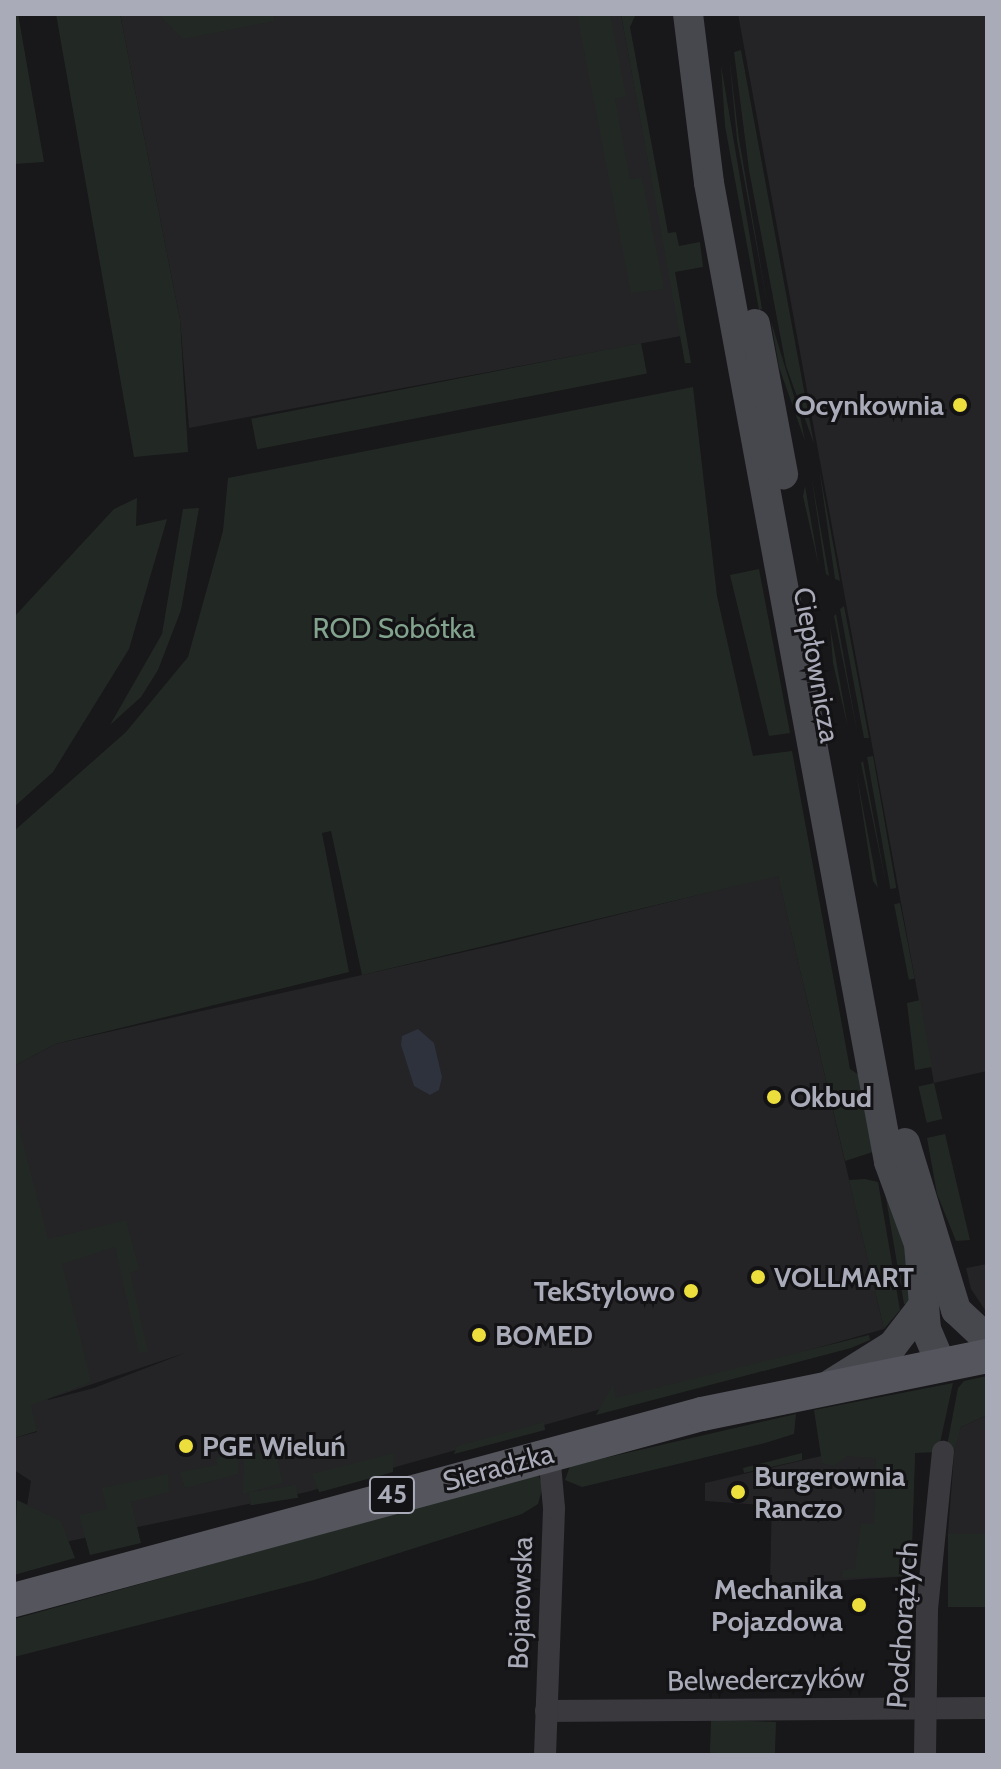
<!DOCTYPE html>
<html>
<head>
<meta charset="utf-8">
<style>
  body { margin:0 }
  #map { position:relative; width:1001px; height:1769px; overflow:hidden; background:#181719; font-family:Cabin,sans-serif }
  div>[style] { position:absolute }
  .built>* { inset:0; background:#242326 }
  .green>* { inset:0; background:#222924; transform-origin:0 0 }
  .water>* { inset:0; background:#2e323d }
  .minor>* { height:22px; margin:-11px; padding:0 11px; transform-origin:11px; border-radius:11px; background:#39393e }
  .secondary>* { height:30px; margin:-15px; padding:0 15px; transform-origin:15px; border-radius:15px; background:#47474e }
  .primary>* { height:34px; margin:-17px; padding:0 17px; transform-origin:17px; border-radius:17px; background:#55555d }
  .dots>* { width:22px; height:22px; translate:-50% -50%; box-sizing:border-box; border:4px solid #131214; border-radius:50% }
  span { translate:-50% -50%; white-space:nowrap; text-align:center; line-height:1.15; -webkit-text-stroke:6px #131214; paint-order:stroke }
  .shield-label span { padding:2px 6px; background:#131214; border:2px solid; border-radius:6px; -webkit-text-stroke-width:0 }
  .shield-label { font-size:26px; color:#aaabb9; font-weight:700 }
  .poi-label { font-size:28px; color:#aaabb9; font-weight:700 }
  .right { translate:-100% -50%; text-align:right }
  .left { translate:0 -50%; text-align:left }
  .park-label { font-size:28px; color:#82a38d }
  .street-label { font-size:28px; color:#aaabb9 }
  .frame { position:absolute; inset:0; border:16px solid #aaabb9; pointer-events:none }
</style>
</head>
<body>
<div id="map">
  <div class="built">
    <div style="clip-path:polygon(120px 14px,621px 14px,681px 336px,189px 428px,180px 320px)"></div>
    <div style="clip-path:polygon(738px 14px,987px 14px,987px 1071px,934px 1083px)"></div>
    <div style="clip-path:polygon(evenodd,778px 875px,884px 1329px,307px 1492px,36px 1548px,26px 1512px,31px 1481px,14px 1470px,14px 1438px,37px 1432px,14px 1344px,14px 1066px,55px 1044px,504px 943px,778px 875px,185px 1353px,94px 1388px,48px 1400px,48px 1399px,185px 1353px)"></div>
    <div style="clip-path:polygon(987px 1264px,987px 1313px,971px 1289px,966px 1268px)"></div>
    <div style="clip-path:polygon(987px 1415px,987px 1534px,948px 1534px,955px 1441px,961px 1427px)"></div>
    <div style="clip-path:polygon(899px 1438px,915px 1452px,911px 1576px,770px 1585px,772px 1497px,762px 1499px,762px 1505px,705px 1501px,705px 1483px)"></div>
  </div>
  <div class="green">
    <div style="clip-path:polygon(14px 14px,18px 14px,44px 162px,14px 164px)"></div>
    <div style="clip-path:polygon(56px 14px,120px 14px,180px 320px,188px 452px,134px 457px)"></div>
    <div style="clip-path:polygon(158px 14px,273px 14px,274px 21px,183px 39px)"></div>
    <div style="clip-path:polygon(577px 14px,610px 14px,626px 96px,615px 99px,630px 179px,642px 178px,664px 289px,631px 293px)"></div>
    <div style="clip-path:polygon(621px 14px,636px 14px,630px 27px,668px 233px,676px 232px,679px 246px,700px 242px,703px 267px,675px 272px,691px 363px,685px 363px)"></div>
    <div style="clip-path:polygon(741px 50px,790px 315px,814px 444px,786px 366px,749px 170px,734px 52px)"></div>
    <div style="clip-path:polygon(729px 55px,739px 139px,768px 308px,737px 140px)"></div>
    <div style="clip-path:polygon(721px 65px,762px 309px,759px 310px,725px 126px)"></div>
    <div style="clip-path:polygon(771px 321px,800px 416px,805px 441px,779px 367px)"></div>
    <div style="left:641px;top:343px;width:31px;height:397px;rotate:79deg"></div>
    <div style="clip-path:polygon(693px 387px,717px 596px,753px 756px,792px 751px,850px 1069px,859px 1075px,873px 1152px,845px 1161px,778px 876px,362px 975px,331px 831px,322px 833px,349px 972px,55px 1044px,14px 1066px,14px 831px,126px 732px,188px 657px,223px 531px,228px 478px)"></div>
    <div style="clip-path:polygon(819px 468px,840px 581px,835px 579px)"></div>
    <div style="clip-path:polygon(811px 474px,829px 576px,826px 574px)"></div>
    <div style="clip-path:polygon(805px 486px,813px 532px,819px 567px,803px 496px)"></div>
    <div style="clip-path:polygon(137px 498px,136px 526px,167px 519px,129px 649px,53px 772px,14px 807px,14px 617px,114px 509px)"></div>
    <div style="clip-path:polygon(199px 508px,181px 610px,158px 670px,141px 697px,110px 725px,162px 634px,183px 509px)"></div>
    <div style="clip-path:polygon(759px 569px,790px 733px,769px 736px,730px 575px)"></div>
    <div style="clip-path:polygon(844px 606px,855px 663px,869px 738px,864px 738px,840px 609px)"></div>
    <div style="clip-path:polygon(836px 614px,858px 736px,834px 616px)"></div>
    <div style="clip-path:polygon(830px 626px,848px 728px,833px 663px)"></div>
    <div style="left:873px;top:756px;width:134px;height:6px;rotate:80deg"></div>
    <div style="clip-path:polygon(863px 761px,887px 889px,861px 763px)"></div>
    <div style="clip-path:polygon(856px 771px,878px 888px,873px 881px)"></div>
    <div style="left:900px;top:903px;width:77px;height:6px;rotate:79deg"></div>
    <div style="clip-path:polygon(920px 1000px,932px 1067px,915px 1070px,907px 1003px)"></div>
    <div style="left:934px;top:1083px;width:37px;height:16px;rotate:77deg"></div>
    <div style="clip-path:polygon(14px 1109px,48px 1239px,126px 1220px,139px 1269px,130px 1273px,148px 1352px,139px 1353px,115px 1247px,62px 1264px,91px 1382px,31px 1405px,37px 1431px,14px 1438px)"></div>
    <div style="clip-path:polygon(945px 1134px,970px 1240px,956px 1241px,937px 1194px,927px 1138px)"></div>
    <div style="clip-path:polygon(865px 1179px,878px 1182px,900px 1310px,884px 1329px,849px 1180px)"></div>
    <div style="clip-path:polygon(884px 1187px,908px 1247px,911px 1304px,904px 1304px)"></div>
    <div style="clip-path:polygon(869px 1335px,870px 1340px,851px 1348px,596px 1415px,613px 1385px,616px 1398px)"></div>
    <div style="clip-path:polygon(987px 1376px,987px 1415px,961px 1427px,954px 1451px,946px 1451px,958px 1388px,964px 1381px)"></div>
    <div style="clip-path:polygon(953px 1383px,938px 1452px,915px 1453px,911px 1576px,843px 1578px,843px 1570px,855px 1569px,861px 1524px,874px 1524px,876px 1458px,847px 1456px,834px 1466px,822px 1463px,814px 1410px)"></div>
    <div style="clip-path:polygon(796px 1414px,794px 1434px,765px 1443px,582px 1487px,565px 1480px,570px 1466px)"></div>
    <div style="clip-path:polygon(544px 1422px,545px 1430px,454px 1454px,457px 1446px)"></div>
    <div style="clip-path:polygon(239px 1452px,238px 1474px,185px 1488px,180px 1472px,217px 1465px,216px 1458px)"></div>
    <div style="clip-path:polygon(244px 1452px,276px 1454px,283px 1483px,243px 1494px)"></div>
    <div style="clip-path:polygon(394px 1453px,393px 1472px,324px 1491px,319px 1492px,312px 1474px)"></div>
    <div style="clip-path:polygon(802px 1453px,802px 1460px,744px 1473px,743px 1468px)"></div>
    <div style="clip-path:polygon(168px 1474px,169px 1492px,131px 1502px,141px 1543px,90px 1555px,79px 1515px,107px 1509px,102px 1488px)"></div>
    <div style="clip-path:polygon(538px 1474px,543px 1486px,538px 1504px,522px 1514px,314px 1580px,14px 1657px,14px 1619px)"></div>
    <div style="left:296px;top:1485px;width:13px;height:48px;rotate:81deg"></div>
    <div style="clip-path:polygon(17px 1500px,61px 1521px,75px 1558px,14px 1575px)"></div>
    <div style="left:948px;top:1534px;width:39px;height:73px"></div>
    <div style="left:776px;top:1722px;width:33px;height:65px;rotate:92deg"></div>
  </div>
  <div class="water">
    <div style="clip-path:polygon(418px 1029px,434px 1043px,442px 1077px,439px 1090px,430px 1095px,414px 1086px,401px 1045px,402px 1036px)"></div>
  </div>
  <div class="minor">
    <div style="left:546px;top:1711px;width:441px;rotate:-0.4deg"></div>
    <div style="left:545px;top:1755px;width:247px;rotate:-87.9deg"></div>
    <div style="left:554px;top:1508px;width:55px;rotate:-95.2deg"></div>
    <div style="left:925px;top:1755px;width:146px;rotate:-89.2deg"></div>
    <div style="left:927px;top:1609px;width:158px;rotate:-84.2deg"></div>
  </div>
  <div class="secondary">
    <div style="left:688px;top:14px;width:170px;rotate:82.9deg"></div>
    <div style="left:709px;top:183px;width:995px;rotate:79.58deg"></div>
    <div style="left:889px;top:1162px;width:87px;rotate:69.9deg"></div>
    <div style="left:919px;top:1244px;width:85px;rotate:85.3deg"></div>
    <div style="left:926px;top:1329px;width:38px;rotate:67deg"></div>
    <div style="left:755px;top:324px;width:153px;rotate:79.4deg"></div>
    <div style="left:905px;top:1143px;width:175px;rotate:73deg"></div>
    <div style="left:956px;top:1310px;width:42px;rotate:43.1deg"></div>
    <div style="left:831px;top:1384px;width:73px;rotate:-32.2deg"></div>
    <div style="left:893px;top:1345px;width:49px;rotate:-52.4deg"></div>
  </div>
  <div class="primary">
    <div style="left:14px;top:1600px;width:713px;rotate:-15.13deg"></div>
    <div style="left:702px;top:1414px;width:291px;rotate:-11.5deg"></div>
  </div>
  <div class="dots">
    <div style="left:960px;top:405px;background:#ecdf3d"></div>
    <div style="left:774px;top:1097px;background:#ecdf3d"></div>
    <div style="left:758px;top:1277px;background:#ecdf3d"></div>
    <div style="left:691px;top:1291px;background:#ecdf3d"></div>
    <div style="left:479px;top:1335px;background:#ecdf3d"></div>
    <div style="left:186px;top:1446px;background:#ecdf3d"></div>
    <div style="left:738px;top:1492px;background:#ecdf3d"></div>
    <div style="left:859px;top:1605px;background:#ecdf3d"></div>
  </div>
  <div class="shield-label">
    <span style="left:392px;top:1495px">45</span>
  </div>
  <div class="poi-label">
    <span class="right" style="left:944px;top:405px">Ocynkownia</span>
    <span class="left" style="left:790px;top:1097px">Okbud</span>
    <span class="left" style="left:774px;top:1277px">VOLLMART</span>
    <span class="right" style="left:675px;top:1291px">TekStylowo</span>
    <span class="left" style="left:495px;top:1335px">BOMED</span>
    <span class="left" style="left:202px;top:1446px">PGE Wieluń</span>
    <span class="left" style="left:754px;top:1492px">Burgerownia<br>Ranczo</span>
    <span class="right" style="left:843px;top:1605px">Mechanika<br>Pojazdowa</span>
  </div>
  <div class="park-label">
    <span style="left:394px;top:628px">ROD Sobótka</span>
  </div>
  <div class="street-label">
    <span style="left:817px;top:665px;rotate:80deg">Ciepłownicza</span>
    <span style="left:498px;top:1467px;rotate:-15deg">Sieradzka</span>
    <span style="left:520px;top:1603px;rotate:-88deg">Bojarowska</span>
    <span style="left:902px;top:1625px;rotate:-86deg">Podchorążych</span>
    <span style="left:766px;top:1679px;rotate:-1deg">Belwederczyków</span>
  </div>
  <div class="frame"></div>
</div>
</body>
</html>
